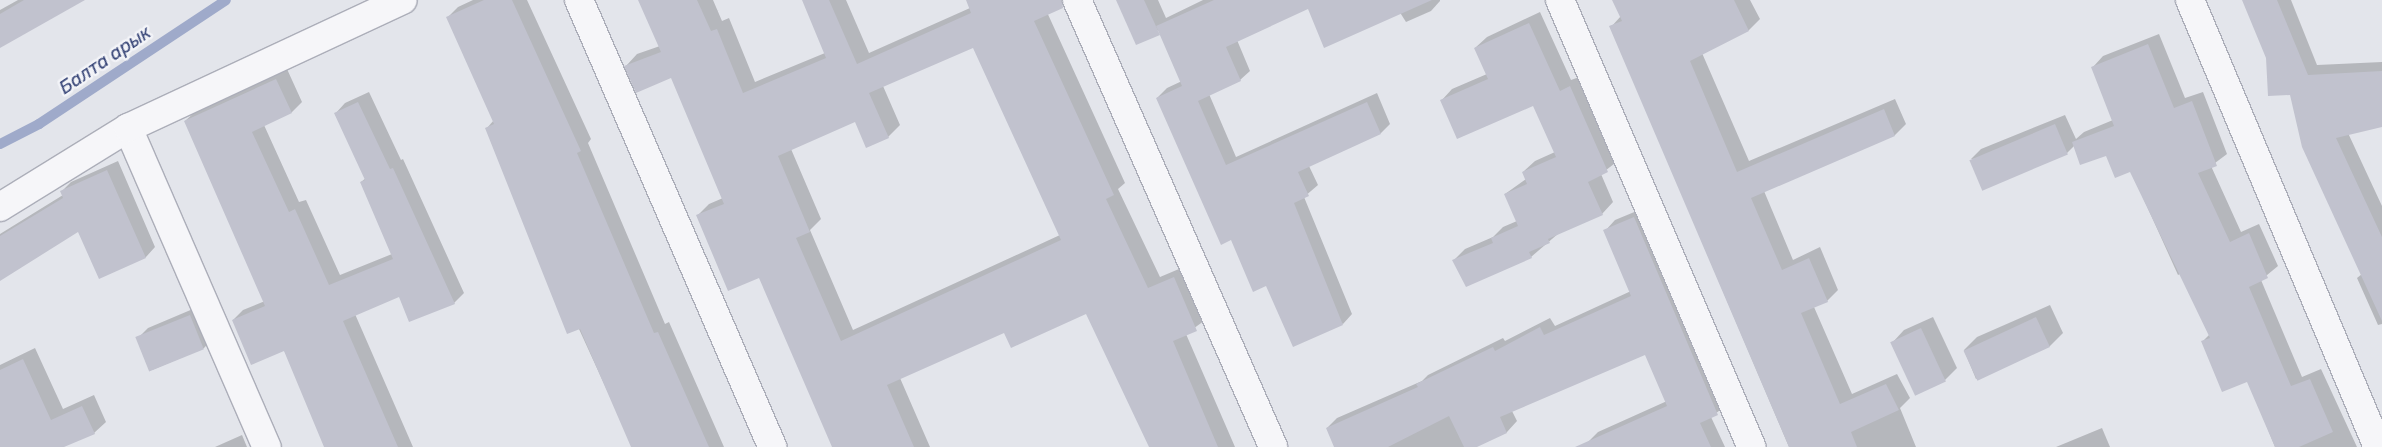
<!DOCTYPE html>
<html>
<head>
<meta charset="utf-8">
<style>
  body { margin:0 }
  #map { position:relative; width:2382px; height:447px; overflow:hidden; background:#e3e5eb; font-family:Rubik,sans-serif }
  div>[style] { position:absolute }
  .shadow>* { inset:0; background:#0003 }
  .stream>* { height:10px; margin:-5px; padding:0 5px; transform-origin:5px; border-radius:5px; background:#9faaca }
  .building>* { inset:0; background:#c1c2ce; transform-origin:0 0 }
  .roads { filter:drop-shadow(1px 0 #acaeb9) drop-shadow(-1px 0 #acaeb9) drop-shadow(0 1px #acaeb9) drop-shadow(0 -1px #acaeb9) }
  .minor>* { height:28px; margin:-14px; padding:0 14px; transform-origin:14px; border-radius:14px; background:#f6f6f9 }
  span { translate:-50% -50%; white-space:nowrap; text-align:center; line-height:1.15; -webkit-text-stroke:5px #f3f4f8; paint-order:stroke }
  .water-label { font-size:19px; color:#364476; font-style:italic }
</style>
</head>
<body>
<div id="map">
  <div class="shadow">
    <div style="clip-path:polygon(18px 0,76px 0,0 45px,0 10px)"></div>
    <div style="clip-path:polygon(473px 0,527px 0,591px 139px,588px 143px,665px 324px,669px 322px,724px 447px,633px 447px,487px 128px,494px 120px,448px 17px,458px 7px)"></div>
    <div style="clip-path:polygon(evenodd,640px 0,713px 0,722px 21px,729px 18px,755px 82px,825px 53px,803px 0,846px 0,869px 53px,970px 8px,967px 0,1048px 0,1046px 10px,1125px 183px,1118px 189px,1160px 277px,1186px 266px,1208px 318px,1186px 334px,1235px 447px,1150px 447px,1086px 312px,1005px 331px,900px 378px,930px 447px,834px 447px,760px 276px,698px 215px,709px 204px,723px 198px,672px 77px,626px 66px,637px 54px,660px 46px,640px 0,973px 46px,1060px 235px,853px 330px,810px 230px,821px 219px,791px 149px,855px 121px,888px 137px,900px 125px,883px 86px,973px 46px)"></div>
    <div style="clip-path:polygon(1118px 0,1158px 0,1166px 18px,1203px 0,1324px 0,1237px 40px,1250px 71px,1240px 80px,1209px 94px,1236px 157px,1377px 93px,1390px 124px,1381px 133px,1309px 166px,1318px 185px,1304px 197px,1352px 314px,1343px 324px,1267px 285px,1231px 238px,1157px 98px,1167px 88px,1182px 81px,1160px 32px)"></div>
    <div style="clip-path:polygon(1392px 0,1440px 0,1440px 1px,1431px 11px,1406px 22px)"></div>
    <div style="clip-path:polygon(1614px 0,1750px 0,1760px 19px,1749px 30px,1702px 53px,1749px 161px,1895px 99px,1906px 124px,1895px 135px,1764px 191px,1793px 260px,1820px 247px,1838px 290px,1827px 301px,1814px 307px,1852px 394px,1897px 374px,1910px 398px,1900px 408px,1916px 447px,1789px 447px,1611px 27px,1621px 16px)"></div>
    <div style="clip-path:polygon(2244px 0,2291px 0,2317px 65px,2382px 62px,2382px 125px,2348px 133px,2382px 206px,2382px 324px,2378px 325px,2357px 278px,2362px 274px,2291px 94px,2267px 58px)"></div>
    <div style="clip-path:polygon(1540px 12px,1571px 80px,1582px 76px,1619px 160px,1601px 174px,1613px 202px,1602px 214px,1559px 233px,1531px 257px,1454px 260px,1465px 249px,1493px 237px,1503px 227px,1517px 221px,1505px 194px,1526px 179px,1523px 172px,1535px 161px,1555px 152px,1534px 104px,1441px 101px,1452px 89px,1487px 74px,1475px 48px,1487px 37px)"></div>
    <div style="clip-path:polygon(2159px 34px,2185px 98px,2203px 92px,2227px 154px,2211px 166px,2241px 232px,2259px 224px,2278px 266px,2261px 280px,2302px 377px,2321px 369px,2357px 447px,2275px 447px,2248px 380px,2202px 342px,2210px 334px,2182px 273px,2178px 275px,2131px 171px,2107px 154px,2074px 146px,2067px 153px,1971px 159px,1981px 149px,2065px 115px,2076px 139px,2084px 132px,2113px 120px,2093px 67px,2103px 56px)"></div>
    <div style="clip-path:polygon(287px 69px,302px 102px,292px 112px,264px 125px,299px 202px,306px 200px,340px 275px,392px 254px,361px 182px,366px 178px,335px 114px,345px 103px,369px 92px,401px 160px,403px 159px,464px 293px,454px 303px,400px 295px,355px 314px,413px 447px,328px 447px,284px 350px,233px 320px,243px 310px,265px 301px,185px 121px,196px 111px)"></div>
    <div style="clip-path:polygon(118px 161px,155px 247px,146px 257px,100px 277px,79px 230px,0 279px,0 234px,63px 195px,61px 192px,71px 182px)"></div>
    <div style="clip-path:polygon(1644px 208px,1728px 404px,1711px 417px,1725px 447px,1590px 447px,1588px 442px,1598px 432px,1667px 401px,1645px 353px,1512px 411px,1517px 421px,1507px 432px,1475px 447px,1336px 447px,1327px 428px,1337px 418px,1422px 381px,1428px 375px,1503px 338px,1505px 341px,1550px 318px,1555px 326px,1631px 291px,1605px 231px,1615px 220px)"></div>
    <div style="clip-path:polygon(2050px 305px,2063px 333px,2050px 346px,1976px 379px,1964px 350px,1977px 337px)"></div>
    <div style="clip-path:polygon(200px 306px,213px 338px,204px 348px,152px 370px,138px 338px,148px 328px)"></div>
    <div style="clip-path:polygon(1933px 317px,1957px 368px,1945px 380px,1892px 343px,1904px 330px)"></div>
    <div style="clip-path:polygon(35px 348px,63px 409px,94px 395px,106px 422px,94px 433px,61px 447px,0 447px,0 365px)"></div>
    <div style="clip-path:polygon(2102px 428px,2110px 447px,2056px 447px)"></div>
    <div style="clip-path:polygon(242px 435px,247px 447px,215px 447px)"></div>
  </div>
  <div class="stream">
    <div style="left:0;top:144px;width:44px;rotate:-27.1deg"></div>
    <div style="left:39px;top:124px;width:224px;rotate:-33.5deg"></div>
  </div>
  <div class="building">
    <div style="clip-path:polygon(24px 0,85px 0,0 48px,0 14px)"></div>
    <div style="clip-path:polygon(484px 0,512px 0,581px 151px,577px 153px,654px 333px,658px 332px,709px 447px,631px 447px,580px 329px,567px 334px,485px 128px,494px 124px,446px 17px)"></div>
    <div style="clip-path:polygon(evenodd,638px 0,697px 0,711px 31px,717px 29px,743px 93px,826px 58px,802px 0,829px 0,857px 64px,971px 13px,966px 0,1062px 0,1063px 8px,1034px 21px,1114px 195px,1106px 199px,1148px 288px,1174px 277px,1197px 331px,1173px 341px,1218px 447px,1149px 447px,1086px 314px,1011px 348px,1004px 333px,887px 385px,914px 447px,832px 447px,759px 278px,728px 291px,696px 215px,724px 204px,671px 78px,636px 93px,624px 66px,661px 52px,638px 0,973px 48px,1061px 240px,841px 341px,796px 238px,810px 232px,778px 156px,855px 122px,866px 148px,889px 138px,869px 93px,973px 48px)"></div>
    <div style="clip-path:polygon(1116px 0,1144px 0,1160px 35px,1136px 45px)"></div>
    <div style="clip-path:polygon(1214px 0,1432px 0,1324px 48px,1308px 9px,1226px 47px,1241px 81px,1198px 101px,1226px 165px,1367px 102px,1381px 134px,1298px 172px,1309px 196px,1294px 203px,1343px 325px,1293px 347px,1266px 286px,1253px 292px,1231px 240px,1221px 245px,1156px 98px,1182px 86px,1156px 26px)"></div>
    <div style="clip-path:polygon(1612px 0,1734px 0,1749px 31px,1690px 61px,1737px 172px,1884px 109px,1895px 136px,1751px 198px,1782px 270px,1809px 258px,1828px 302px,1801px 313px,1840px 404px,1886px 384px,1899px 410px,1851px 432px,1857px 447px,1789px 447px,1609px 26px,1622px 21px)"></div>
    <div style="clip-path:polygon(2242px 0,2277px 0,2308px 75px,2382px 71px,2382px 127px,2336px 138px,2382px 237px,2382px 321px,2302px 147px,2290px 95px,2268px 96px,2266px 58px)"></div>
    <div style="clip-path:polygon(1529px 23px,1560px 91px,1570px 86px,1608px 172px,1588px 182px,1603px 215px,1548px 239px,1550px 243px,1529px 252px,1532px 258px,1466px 287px,1452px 260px,1493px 243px,1491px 238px,1518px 226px,1504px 194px,1527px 184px,1522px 172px,1556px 157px,1533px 106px,1457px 139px,1440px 100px,1488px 79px,1474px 48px)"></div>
    <div style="clip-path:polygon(2148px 44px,2174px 108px,2192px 101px,2217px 166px,2198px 173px,2230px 242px,2249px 233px,2268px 278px,2249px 287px,2291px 386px,2310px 379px,2333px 432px,2299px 447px,2275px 447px,2247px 382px,2222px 392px,2201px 341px,2210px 338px,2130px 172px,2115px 178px,2106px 156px,2080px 165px,2072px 142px,2114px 126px,2091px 67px)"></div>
    <div style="clip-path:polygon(276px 79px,292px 113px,252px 132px,289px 212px,295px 209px,329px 285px,393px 259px,360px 182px,365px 180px,334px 113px,358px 102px,390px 169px,393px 168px,455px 304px,409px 322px,399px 297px,343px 321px,398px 447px,324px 447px,284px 351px,251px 365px,232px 320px,265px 306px,184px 121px)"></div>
    <div style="left:2055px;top:124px;width:33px;height:93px;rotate:67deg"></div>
    <div style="clip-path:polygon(107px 170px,146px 258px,99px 279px,78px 232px,0 281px,0 236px,63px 198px,60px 191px)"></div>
    <div style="clip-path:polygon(1634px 217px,1718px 415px,1700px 423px,1711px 447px,1575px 447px,1667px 406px,1645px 355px,1500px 417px,1507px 433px,1477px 447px,1464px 447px,1449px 416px,1388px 447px,1334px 447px,1326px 428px,1418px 387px,1416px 384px,1493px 347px,1495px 351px,1540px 327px,1544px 335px,1631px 296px,1603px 230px)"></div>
    <div style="left:190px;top:315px;width:37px;height:59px;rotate:68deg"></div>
    <div style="left:2036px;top:317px;width:33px;height:80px;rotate:65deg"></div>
    <div style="left:1921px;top:328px;width:59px;height:34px;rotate:65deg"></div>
    <div style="clip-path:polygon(23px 359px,51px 420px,82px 406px,95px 434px,64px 447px,0 447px,0 370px)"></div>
  </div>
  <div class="roads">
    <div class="minor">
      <div style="left:579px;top:0;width:487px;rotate:66.6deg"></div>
      <div style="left:1077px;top:0;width:488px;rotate:66.3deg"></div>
      <div style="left:1560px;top:0;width:486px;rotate:66.8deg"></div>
      <div style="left:2190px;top:0;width:485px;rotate:67.2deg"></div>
      <div style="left:128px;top:128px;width:348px;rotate:66.5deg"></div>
      <div style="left:0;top:207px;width:150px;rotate:-31.7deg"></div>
      <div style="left:128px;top:128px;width:303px;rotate:-25deg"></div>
    </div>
  </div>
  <div class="water-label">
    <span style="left:105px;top:60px;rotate:-34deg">Балта арык</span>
  </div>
</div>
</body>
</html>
